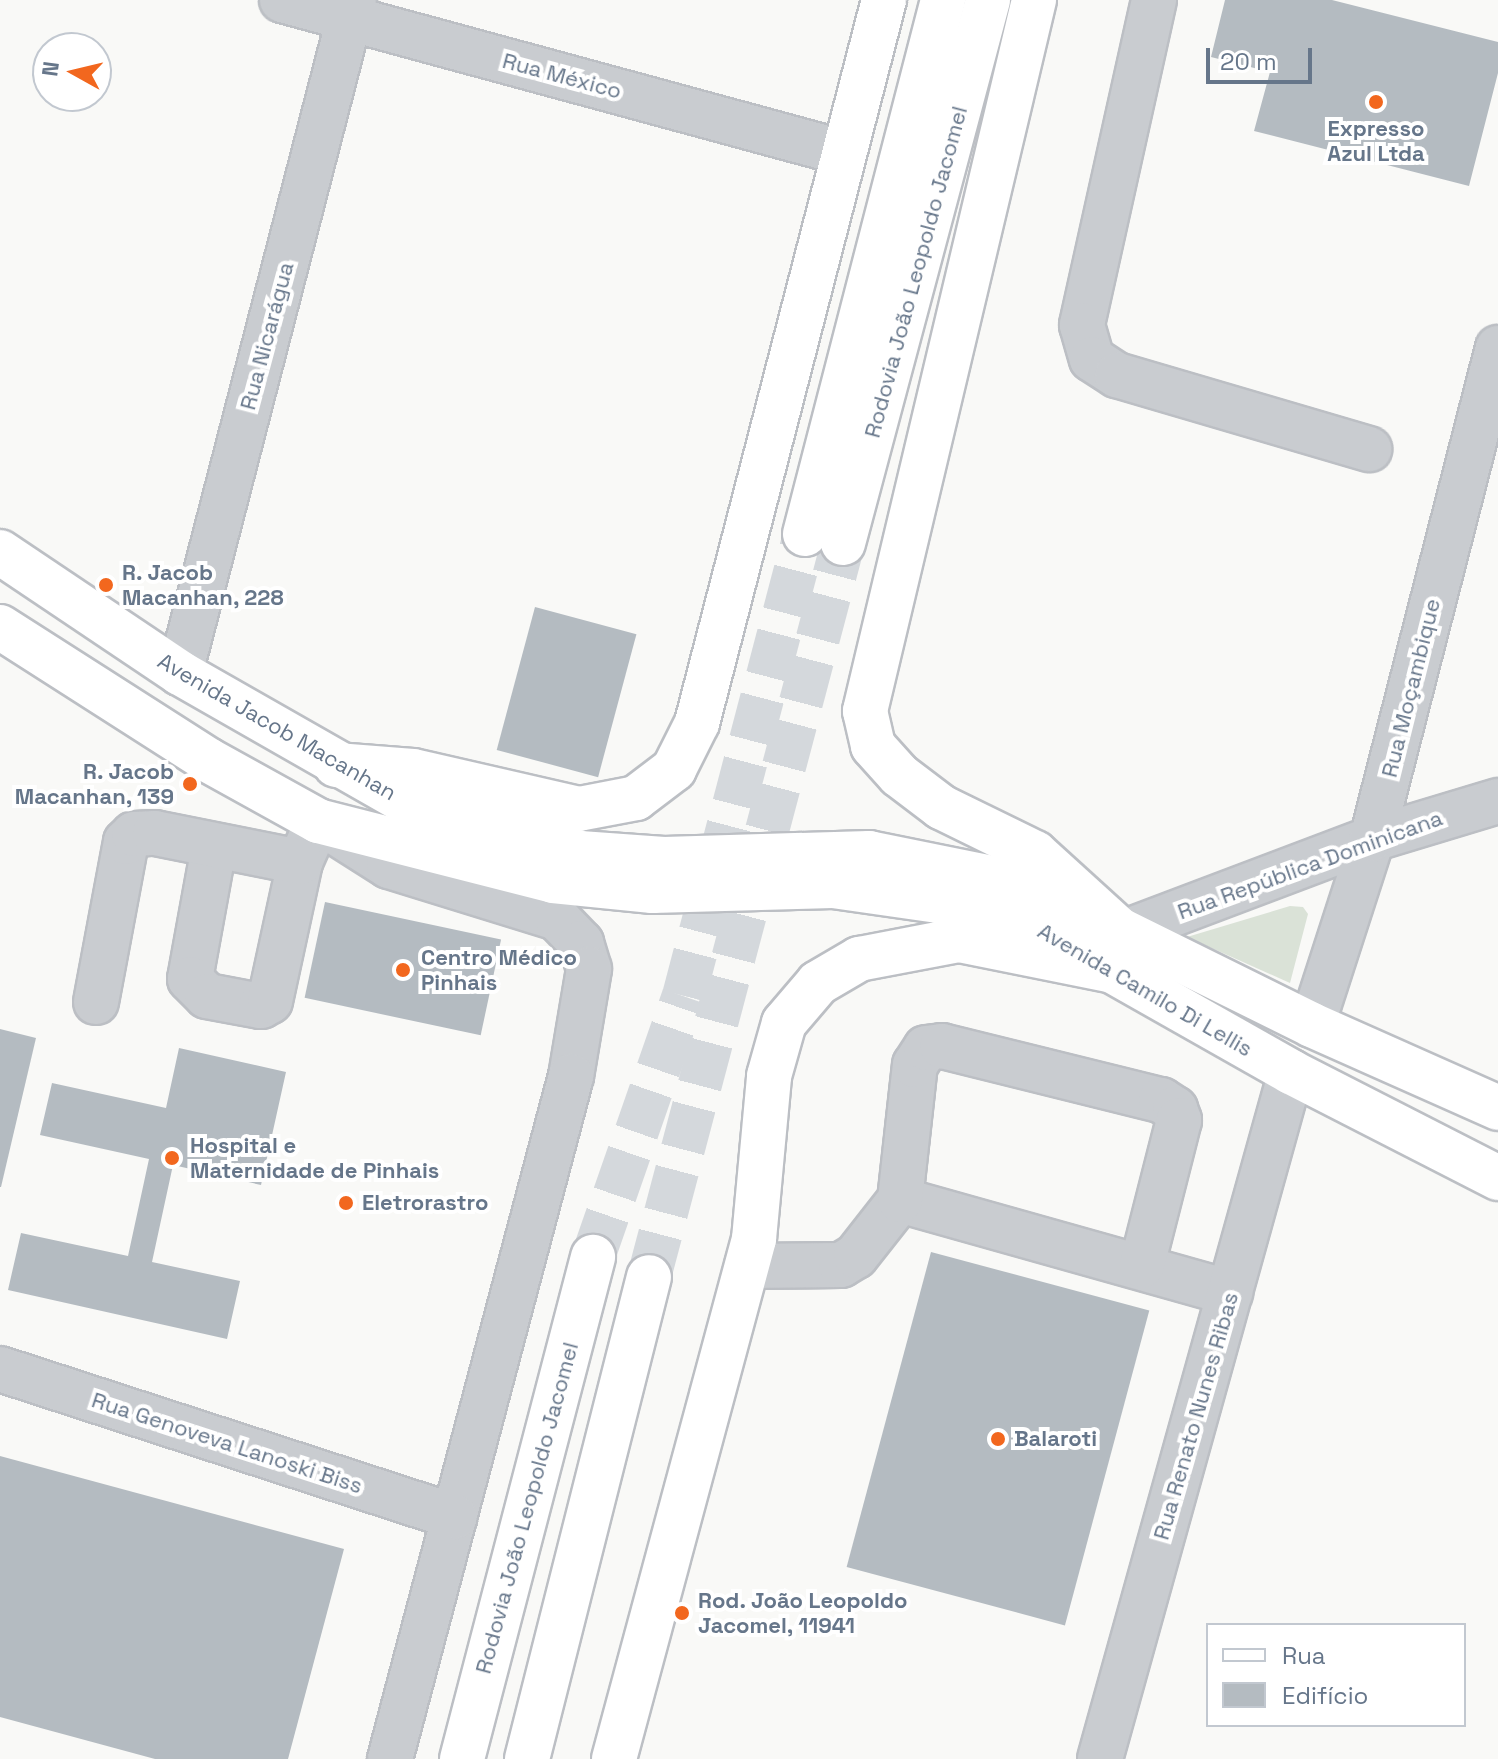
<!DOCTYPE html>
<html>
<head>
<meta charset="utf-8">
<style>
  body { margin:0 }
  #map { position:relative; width:1498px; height:1759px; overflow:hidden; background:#f9f9f7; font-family:"Space Grotesk",sans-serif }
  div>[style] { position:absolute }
  .green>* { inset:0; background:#dae2d7 }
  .building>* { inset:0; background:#b4bbc1; transform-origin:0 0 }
  .highway-tunnel>* { height:44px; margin-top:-22px; transform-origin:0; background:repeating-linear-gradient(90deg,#d4d8dc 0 44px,transparent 0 66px) }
  .roads { filter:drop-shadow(2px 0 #bcbfc4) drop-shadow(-2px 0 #bcbfc4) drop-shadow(0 2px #bcbfc4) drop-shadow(0 -2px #bcbfc4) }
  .minor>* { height:44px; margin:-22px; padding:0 22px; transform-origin:22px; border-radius:22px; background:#c9ccd0 }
  .major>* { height:44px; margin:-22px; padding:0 22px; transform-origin:22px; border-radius:22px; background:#fff }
  .highway>* { height:44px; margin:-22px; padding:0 22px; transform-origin:22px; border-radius:22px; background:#fff }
  .dots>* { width:22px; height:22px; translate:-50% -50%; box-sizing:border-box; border:4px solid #fff; border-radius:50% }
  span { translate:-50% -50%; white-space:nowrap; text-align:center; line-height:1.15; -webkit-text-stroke:8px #fff; paint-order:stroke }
  .street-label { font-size:22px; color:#66768a }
  .poi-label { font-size:22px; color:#66768a; font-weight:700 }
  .left { translate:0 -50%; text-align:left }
  .right { translate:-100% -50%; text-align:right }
  .legend { position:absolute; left:1206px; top:1623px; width:260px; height:104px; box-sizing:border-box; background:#fff; border:2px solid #c2c8d0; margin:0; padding:10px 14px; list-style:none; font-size:24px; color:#66768a }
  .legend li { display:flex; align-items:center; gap:16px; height:40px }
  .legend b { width:40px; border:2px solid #c2c8d0 }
  .north { position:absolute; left:32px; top:32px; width:80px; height:80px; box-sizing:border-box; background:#fff; border:2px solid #c2c8d0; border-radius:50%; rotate:278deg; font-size:22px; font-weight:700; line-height:32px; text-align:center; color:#66768a }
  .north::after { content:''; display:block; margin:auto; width:28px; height:36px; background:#f2671e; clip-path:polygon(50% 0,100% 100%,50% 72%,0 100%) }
  .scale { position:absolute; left:1206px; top:48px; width:106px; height:36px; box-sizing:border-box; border:4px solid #66768a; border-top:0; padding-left:10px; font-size:24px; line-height:28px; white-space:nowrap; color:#66768a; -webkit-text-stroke:6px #fff; paint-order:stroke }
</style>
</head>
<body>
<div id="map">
  <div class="green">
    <div style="clip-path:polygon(1290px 906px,1303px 907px,1308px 914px,1290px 983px,1187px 937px)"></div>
  </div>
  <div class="building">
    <div style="clip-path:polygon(1225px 0,1332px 0,1498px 42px,1498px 73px,1469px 186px,1254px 131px,1270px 72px,1211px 57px)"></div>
    <div style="left:535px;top:607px;width:105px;height:148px;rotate:15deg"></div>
    <div style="left:325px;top:902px;width:180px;height:98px;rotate:12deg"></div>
    <div style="clip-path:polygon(0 1029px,36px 1038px,1px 1187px,0 1187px)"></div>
    <div style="clip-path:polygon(179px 1048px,286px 1072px,261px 1185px,173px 1165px,152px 1262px,240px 1281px,227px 1339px,8px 1290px,21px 1233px,128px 1256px,149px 1159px,40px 1135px,52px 1083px,166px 1108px)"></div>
    <div style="left:931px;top:1252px;width:226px;height:326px;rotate:15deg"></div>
    <div style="clip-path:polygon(0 1456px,344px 1549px,288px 1759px,155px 1759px,0 1717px)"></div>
  </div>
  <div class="highway-tunnel">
    <div style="left:593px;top:1257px;width:276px;rotate:-70.8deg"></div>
    <div style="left:684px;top:996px;width:478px;rotate:-75.3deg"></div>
    <div style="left:649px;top:1277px;width:759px;rotate:-75.19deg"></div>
  </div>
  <div class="roads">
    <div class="minor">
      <div style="left:282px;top:0;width:579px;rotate:15.21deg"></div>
      <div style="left:1154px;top:0;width:333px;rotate:102.5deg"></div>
      <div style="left:1082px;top:325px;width:35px;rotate:74deg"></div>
      <div style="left:1092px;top:359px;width:30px;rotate:33deg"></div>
      <div style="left:1117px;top:375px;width:263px;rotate:16.4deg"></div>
      <div style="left:180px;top:673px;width:695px;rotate:-75.5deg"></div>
      <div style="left:214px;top:847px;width:134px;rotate:100.3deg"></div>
      <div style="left:190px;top:979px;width:24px;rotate:45deg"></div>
      <div style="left:207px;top:996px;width:55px;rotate:10.5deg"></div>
      <div style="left:261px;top:1006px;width:10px;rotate:-29deg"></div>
      <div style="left:270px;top:1001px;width:142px;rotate:-77.8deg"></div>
      <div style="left:300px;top:862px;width:45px;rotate:-66.3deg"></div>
      <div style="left:318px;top:821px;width:84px;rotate:32.4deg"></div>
      <div style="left:389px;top:866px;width:176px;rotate:17.2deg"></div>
      <div style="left:557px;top:918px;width:35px;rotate:46deg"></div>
      <div style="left:581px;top:943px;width:27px;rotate:73deg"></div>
      <div style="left:589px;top:969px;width:109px;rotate:99.5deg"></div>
      <div style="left:571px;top:1076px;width:707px;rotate:104.84deg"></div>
      <div style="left:1123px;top:933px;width:266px;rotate:-20.7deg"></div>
      <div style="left:1372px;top:839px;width:132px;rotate:-16.8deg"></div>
      <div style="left:96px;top:1002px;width:163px;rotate:-79.4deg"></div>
      <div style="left:126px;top:842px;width:11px;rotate:-45deg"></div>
      <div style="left:134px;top:834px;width:21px;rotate:-3deg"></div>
      <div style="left:155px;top:833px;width:148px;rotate:11.3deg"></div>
      <div style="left:1312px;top:1025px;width:195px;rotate:-72.1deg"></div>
      <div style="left:1372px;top:839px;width:507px;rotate:-75.61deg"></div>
      <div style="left:900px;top:1200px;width:343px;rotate:15.7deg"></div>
      <div style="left:747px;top:1266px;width:94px;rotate:-0.6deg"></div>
      <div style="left:841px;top:1265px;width:17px;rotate:-31deg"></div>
      <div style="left:856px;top:1256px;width:71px;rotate:-51.8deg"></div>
      <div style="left:900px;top:1200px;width:136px;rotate:-83.7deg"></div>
      <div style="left:915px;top:1065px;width:20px;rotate:-57deg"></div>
      <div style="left:926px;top:1048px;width:16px;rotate:-7deg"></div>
      <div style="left:942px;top:1046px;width:226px;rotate:13.9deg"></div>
      <div style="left:1161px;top:1100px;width:17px;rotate:33deg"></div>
      <div style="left:1175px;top:1109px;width:12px;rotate:70deg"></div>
      <div style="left:1179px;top:1120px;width:150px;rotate:104.3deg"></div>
      <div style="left:0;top:1369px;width:478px;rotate:18deg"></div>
      <div style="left:1100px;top:1759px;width:713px;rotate:-74.46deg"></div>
    </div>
    <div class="major">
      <div style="left:0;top:552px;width:217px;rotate:33.9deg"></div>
      <div style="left:180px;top:673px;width:257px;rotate:29.7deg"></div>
      <div style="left:403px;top:800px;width:102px;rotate:19.5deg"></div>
      <div style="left:499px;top:834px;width:83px;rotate:13.2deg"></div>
      <div style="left:580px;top:853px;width:84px;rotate:4.1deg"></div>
      <div style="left:664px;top:859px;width:205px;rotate:-1.7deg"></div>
      <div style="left:869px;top:853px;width:165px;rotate:11.5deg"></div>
      <div style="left:1031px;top:886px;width:313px;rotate:26.3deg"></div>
      <div style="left:1312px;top:1025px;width:204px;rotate:24deg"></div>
      <div style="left:0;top:627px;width:247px;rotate:32.6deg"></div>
      <div style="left:208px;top:760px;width:126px;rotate:29deg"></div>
      <div style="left:318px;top:821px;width:243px;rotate:14.3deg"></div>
      <div style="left:553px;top:881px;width:100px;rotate:5.8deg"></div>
      <div style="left:652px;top:891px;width:181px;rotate:-1.6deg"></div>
      <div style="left:833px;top:886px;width:106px;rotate:8.1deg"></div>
      <div style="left:938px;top:901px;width:90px;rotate:13.4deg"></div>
      <div style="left:1026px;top:922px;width:305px;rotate:29.5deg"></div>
      <div style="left:1291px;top:1072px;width:233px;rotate:27.1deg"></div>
    </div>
    <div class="highway">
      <div style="left:1034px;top:0;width:731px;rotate:103.37deg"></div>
      <div style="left:865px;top:711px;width:36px;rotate:77deg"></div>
      <div style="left:873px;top:746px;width:39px;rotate:48deg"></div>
      <div style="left:899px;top:775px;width:53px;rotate:37.3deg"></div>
      <div style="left:941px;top:807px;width:105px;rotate:26.1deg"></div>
      <div style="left:1035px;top:853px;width:119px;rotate:42.3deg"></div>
      <div style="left:805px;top:534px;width:552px;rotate:-75.51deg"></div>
      <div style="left:843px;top:543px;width:562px;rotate:-75.05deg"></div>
      <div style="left:336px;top:765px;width:77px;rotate:4.5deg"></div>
      <div style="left:413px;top:771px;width:170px;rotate:12.9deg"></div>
      <div style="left:579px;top:809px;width:58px;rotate:-10.9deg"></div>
      <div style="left:636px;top:798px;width:48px;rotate:-37.3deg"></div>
      <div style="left:674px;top:769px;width:51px;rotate:-63.4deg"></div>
      <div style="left:697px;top:723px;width:747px;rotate:-75.5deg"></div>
      <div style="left:462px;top:1759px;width:519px;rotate:-75.37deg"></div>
      <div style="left:527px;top:1759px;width:497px;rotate:-75.8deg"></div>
      <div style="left:614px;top:1759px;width:539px;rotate:-74.93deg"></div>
      <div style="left:754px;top:1239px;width:164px;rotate:-84.7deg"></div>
      <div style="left:769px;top:1076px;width:55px;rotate:-74.2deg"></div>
      <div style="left:784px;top:1023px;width:52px;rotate:-49.6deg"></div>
      <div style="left:818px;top:983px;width:48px;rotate:-30.3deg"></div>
      <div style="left:859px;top:959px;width:102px;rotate:-10.8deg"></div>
      <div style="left:959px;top:940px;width:152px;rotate:11.4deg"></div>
    </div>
  </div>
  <div class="dots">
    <div style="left:1376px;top:102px;background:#f2671e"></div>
    <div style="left:106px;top:585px;background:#f2671e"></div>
    <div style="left:190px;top:784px;background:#f2671e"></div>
    <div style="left:403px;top:970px;background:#f2671e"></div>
    <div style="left:172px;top:1158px;background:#f2671e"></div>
    <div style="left:346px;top:1203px;background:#f2671e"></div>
    <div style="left:998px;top:1439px;background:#f2671e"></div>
    <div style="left:682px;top:1613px;background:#f2671e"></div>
  </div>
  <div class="street-label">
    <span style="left:562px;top:76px;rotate:15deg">Rua México</span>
    <span style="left:916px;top:272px;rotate:-75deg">Rodovia João Leopoldo Jacomel</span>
    <span style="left:267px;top:336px;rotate:-75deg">Rua Nicarágua</span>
    <span style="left:1411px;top:688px;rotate:-76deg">Rua Moçambique</span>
    <span style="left:277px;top:727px;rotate:30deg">Avenida Jacob Macanhan</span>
    <span style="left:1310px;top:865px;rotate:-20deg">Rua República Dominicana</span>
    <span style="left:1145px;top:990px;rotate:30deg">Avenida Camilo Di Lellis</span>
    <span style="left:1196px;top:1416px;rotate:-74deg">Rua Renato Nunes Ribas</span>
    <span style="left:227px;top:1443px;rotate:18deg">Rua Genoveva Lanoski Biss</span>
    <span style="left:527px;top:1508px;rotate:-75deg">Rodovia João Leopoldo Jacomel</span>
  </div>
  <div class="poi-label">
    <span style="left:1376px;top:141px">Expresso<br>Azul Ltda</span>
    <span class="left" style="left:122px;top:585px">R. Jacob<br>Macanhan, 228</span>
    <span class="right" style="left:174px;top:784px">R. Jacob<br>Macanhan, 139</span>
    <span class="left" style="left:421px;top:970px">Centro Médico<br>Pinhais</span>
    <span class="left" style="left:190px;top:1158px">Hospital e<br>Maternidade de Pinhais</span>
    <span class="left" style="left:362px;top:1203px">Eletrorastro</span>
    <span class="left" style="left:1014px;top:1439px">Balaroti</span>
    <span class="left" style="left:698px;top:1613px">Rod. João Leopoldo<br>Jacomel, 11941</span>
  </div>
  <ul class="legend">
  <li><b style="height:10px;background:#fff"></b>Rua</li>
  <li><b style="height:22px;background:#b4bbc1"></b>Edifício</li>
  </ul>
  <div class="north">N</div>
  <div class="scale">20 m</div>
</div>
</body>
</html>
